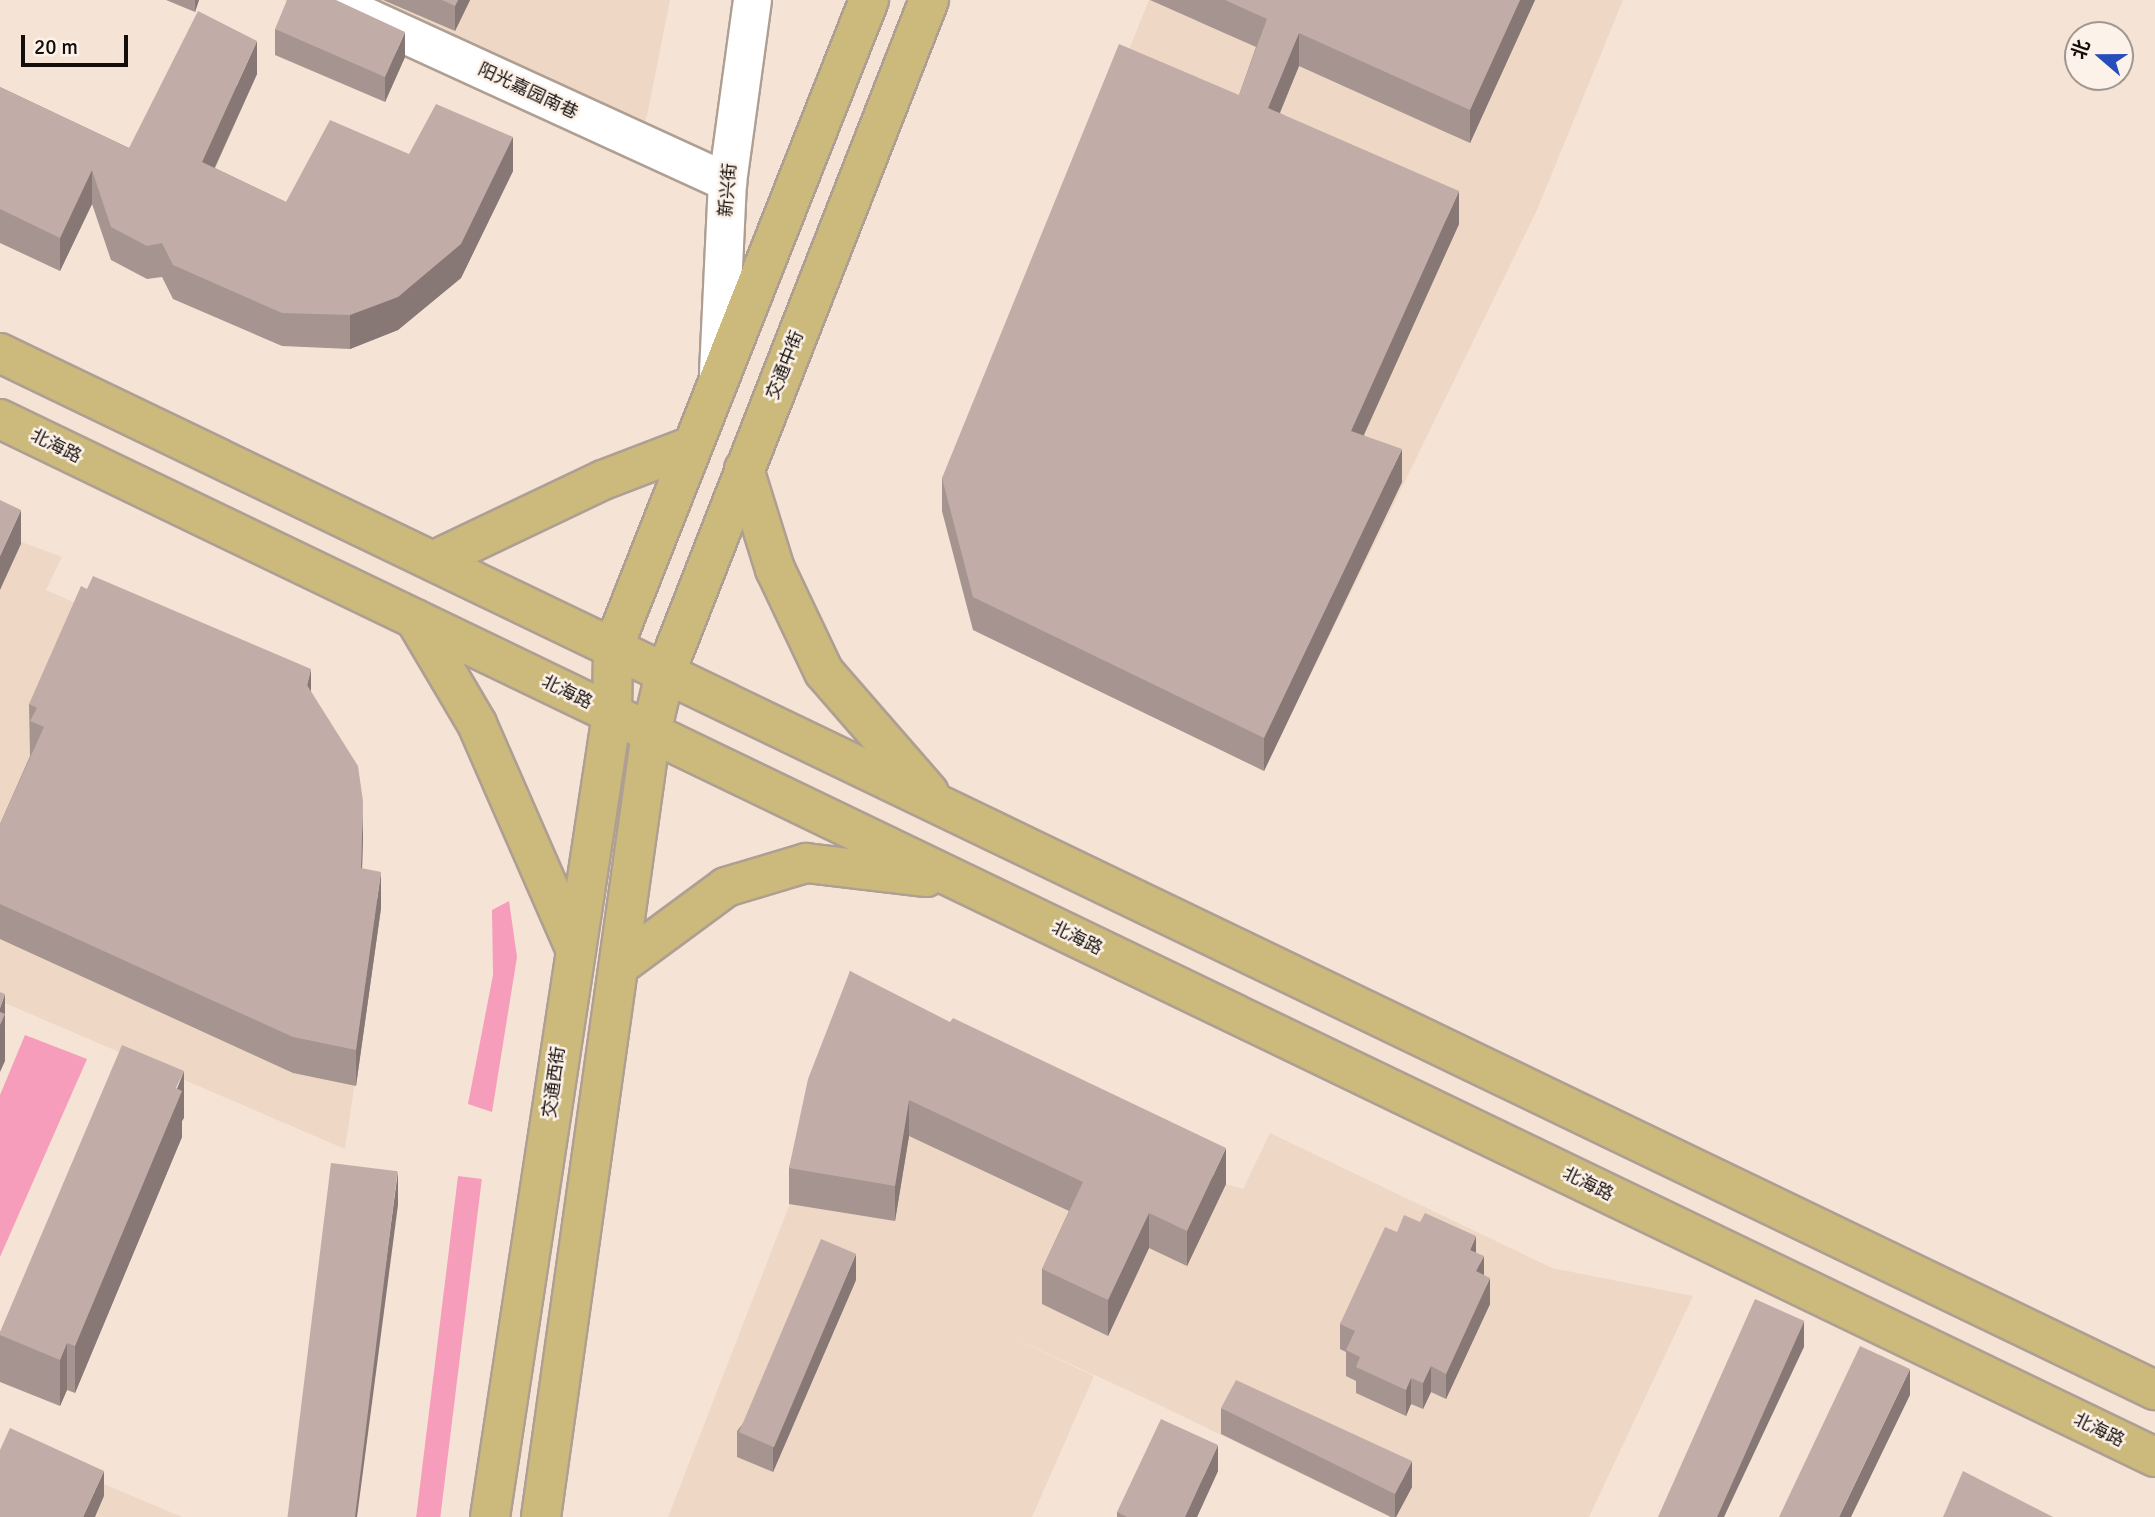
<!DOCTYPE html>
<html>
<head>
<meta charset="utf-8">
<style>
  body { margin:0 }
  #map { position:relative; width:2155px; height:1517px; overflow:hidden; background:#f5e4d6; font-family:Signika,"Noto Sans SC",sans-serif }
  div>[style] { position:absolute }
  .built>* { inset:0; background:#eed7c5 }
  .green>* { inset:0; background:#f59dbb; transform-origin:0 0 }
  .roads { filter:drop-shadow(2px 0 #af9f93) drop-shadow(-2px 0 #af9f93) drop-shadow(0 2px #af9f93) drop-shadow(0 -2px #af9f93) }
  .minor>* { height:37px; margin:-18.5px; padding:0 18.5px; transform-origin:18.5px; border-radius:18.5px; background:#fff }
  .major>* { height:38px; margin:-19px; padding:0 19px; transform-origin:19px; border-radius:19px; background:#ccb97c }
  .wall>* { inset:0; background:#a69490 }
  .shaded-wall>* { inset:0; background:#877876 }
  .building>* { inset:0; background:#c1aca8; transform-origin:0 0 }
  span { translate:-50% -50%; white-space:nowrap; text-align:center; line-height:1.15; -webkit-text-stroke:5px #fdf2ea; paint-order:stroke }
  .street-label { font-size:18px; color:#140e0a }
  .north { position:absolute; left:2064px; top:21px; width:70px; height:70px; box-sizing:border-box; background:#fdf2ea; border:2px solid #a09790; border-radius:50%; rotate:290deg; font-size:19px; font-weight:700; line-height:28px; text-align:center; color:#140e0a }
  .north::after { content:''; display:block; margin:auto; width:24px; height:32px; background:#274dbc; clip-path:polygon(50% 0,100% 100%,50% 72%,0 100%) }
  .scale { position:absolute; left:21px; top:35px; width:107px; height:32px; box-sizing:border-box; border:4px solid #140e0a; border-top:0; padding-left:9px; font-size:21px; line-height:24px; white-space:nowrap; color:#140e0a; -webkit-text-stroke:5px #fdf2ea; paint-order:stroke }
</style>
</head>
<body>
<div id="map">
  <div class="built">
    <div style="clip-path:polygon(284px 0,670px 0,647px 116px,632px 160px)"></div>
    <div style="clip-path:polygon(1149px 0,1623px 0,1537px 210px,1264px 771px,973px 630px,942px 511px)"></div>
    <div style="clip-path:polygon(0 534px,62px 557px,46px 590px,93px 611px,363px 836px,361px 903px,381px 908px,345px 1149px,0 1001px)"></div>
    <div style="clip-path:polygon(953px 1054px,1226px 1184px,1243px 1189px,1270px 1133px,1552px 1268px,1693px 1296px,1589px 1517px,1390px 1517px,1147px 1399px,1000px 1332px,1094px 1376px,1032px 1517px,668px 1517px,789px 1206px,808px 1114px)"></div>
    <div style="clip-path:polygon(14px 1446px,182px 1517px,0 1517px)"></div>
  </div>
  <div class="green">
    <div style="clip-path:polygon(509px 901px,517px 957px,492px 1112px,468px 1104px,493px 975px,492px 910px)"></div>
    <div style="clip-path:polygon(25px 1035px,87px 1059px,0 1257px,0 1095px)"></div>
    <div style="left:458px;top:1176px;width:24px;height:345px;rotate:7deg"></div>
  </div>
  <div class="roads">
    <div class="minor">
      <div style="left:330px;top:0;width:437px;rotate:24.6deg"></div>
      <div style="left:718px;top:372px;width:190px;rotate:-87.3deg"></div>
      <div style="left:727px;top:182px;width:184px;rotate:-82.2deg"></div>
    </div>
    <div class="major">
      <div style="left:0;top:353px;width:2392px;rotate:25.7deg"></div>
      <div style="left:0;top:419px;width:2392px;rotate:25.72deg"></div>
      <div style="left:744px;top:469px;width:105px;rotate:72.8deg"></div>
      <div style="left:775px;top:569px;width:114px;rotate:64.6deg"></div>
      <div style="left:824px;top:672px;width:160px;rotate:49deg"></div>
      <div style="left:433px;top:561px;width:188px;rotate:-25.5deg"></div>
      <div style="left:603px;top:480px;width:95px;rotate:-20.9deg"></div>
      <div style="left:415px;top:619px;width:122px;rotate:59.4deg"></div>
      <div style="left:477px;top:724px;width:242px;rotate:66.4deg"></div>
      <div style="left:619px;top:966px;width:133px;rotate:-36.4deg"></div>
      <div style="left:726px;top:887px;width:84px;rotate:-16.7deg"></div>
      <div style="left:806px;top:863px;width:121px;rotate:6.7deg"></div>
      <div style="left:490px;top:1517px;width:812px;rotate:-81.36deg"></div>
      <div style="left:612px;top:714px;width:66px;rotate:-89.1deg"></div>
      <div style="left:613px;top:648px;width:697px;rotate:-68.44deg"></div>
      <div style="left:541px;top:1517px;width:792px;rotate:-82.01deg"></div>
      <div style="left:651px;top:733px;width:61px;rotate:-76.7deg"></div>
      <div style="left:665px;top:674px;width:724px;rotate:-68.61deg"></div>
    </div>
  </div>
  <div class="wall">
    <div style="clip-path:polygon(166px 0,199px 0,195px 12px)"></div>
    <div style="clip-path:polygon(383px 0,470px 0,455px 31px)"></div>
    <div style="clip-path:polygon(1150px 0,1535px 0,1470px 143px,1299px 66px,1280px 113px,1459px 224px,1364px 435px,1402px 482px,1264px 771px,973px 630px,942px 511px,942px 478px,1239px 95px,1256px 47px)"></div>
    <div style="clip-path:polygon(275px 29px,405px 57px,385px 102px,275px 55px)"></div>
    <div style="clip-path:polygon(257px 74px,215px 168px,286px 202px,409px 154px,513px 171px,461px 278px,398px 330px,350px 349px,282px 346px,173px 299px,162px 277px,147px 279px,111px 260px,92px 204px,60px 271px,0 243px,0 87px,129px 148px)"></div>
    <div style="clip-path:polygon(311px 692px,363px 836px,362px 868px,381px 908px,356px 1086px,293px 1073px,0 939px,0 824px,30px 756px,29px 704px)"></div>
    <div style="clip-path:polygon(850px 971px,1226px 1184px,1187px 1266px,1149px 1248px,1108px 1336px,1042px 1304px,1042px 1269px,1069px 1211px,909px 1136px,895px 1221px,789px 1204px,789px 1168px)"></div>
    <div style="clip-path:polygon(184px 1118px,182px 1121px,182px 1137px,75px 1393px,67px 1390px,60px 1406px,0 1382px,0 1332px)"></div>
    <div style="clip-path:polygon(1397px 1232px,1476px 1253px,1484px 1275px,1490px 1304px,1446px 1399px,1431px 1392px,1423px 1409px,1411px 1404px,1406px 1416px,1356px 1393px,1356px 1381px,1346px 1376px,1346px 1352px,1340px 1349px,1340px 1324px)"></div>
    <div style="clip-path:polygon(856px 1280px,773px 1472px,737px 1457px,737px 1431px)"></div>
    <div style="clip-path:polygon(1221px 1408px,1412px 1487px,1396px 1517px,1391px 1517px,1221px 1434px)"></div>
    <div style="clip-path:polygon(1218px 1471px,1197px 1517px,1117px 1517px,1117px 1512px)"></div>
  </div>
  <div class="shaded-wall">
    <div style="clip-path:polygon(195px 0,199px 0,195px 12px)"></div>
    <div style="clip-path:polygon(458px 0,470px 0,455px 31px,455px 6px)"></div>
    <div style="clip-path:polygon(1520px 0,1535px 0,1470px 143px,1470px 110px)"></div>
    <div style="clip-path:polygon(405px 32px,405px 57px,385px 102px,385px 77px)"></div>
    <div style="clip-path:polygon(1299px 33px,1299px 66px,1268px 141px,1268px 108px)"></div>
    <div style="clip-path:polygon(257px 41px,257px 74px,202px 195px,202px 162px)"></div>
    <div style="clip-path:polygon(513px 137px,513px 171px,461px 278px,398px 330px,350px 349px,350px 315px)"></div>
    <div style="clip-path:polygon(92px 170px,92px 204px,60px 271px,60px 238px)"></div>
    <div style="clip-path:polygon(1459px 191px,1459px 224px,1351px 463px,1351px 431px)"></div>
    <div style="clip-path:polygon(1402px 449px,1402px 482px,1264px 771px,1264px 738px)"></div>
    <div style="clip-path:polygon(21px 510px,21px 544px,0 590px,0 556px)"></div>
    <div style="clip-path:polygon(311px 669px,311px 704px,307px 685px)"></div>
    <div style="clip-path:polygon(363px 801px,363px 836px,361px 903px,361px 868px)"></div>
    <div style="clip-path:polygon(381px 872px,381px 908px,356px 1086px,356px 1050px)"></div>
    <div style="clip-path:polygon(5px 994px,5px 1061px,0 1072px,0 1008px)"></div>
    <div style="clip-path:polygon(184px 1071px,184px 1118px,182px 1121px,182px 1137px,75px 1393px,75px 1346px)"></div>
    <div style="clip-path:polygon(909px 1100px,909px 1136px,895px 1221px,895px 1186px)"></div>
    <div style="clip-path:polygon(1226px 1148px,1226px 1184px,1187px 1266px,1187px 1231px)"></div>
    <div style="clip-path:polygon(398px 1171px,398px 1205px,357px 1517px,352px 1517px)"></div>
    <div style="clip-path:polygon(1149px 1213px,1149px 1248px,1108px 1336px,1108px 1300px)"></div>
    <div style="clip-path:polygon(1476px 1236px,1476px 1262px,1470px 1250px)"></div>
    <div style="clip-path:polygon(856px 1254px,856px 1280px,773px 1472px,773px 1446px)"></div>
    <div style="clip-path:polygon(1484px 1256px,1484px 1282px,1476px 1271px)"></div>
    <div style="clip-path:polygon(1490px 1278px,1490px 1304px,1446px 1399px,1446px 1374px)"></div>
    <div style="clip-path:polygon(1804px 1321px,1804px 1347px,1724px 1517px,1712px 1517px)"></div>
    <div style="clip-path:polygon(67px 1343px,67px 1390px,60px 1406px,60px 1360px)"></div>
    <div style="clip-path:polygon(1431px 1366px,1431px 1392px,1423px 1409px,1423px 1383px)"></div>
    <div style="clip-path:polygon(1910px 1369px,1910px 1395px,1851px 1517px,1839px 1517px)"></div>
    <div style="clip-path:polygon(1411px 1378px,1411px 1404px,1406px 1416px,1406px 1390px)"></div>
    <div style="clip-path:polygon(1218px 1445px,1218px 1471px,1197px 1517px,1185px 1517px)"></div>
    <div style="clip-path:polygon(1412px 1461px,1412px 1487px,1396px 1517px,1395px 1517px,1395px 1494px)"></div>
    <div style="clip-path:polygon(104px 1471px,104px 1496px,95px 1517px,83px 1517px)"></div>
  </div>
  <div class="building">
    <div style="clip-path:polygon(287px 0,336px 0,405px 32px,385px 77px,275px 29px)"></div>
    <div style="clip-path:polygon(442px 0,458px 0,455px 6px)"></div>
    <div style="clip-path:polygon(1225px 0,1520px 0,1470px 110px,1299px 33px,1268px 108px,1459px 191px,1351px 431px,1402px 449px,1264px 738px,973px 597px,942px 478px,1119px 44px,1239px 95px,1267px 19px)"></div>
    <div style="clip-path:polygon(198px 11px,257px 41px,202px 162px,286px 202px,330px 120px,409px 154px,436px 104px,513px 137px,461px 244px,398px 297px,350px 315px,282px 313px,173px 265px,162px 243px,147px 246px,111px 227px,92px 170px,60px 238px,0 209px,0 87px,129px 148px)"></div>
    <div style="clip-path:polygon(0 500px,21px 510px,0 556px)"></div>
    <div style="clip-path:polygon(93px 576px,311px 669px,307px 685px,358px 766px,363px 801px,361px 868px,381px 872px,356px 1050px,293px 1037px,0 904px,0 824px,44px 727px,30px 721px,37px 708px,29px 704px,81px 586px,87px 589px)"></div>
    <div style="clip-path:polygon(850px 971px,950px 1022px,953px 1018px,1226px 1148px,1187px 1231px,1149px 1213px,1108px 1300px,1042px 1269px,1083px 1182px,909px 1100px,895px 1186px,789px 1168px,808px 1079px)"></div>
    <div style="clip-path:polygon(0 992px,5px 994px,0 1008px)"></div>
    <div style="clip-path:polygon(0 1012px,5px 1014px,0 1025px)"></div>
    <div style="clip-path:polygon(122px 1045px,184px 1071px,176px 1088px,182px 1091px,75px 1346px,67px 1343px,60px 1360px,0 1335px,0 1332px)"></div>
    <div style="left:331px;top:1163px;width:67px;height:357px;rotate:7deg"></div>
    <div style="clip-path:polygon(1425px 1213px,1476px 1236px,1470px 1250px,1484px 1256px,1476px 1271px,1490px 1278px,1446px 1374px,1431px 1366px,1423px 1383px,1411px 1378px,1406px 1390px,1356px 1367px,1360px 1357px,1346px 1350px,1355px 1331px,1340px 1324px,1385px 1227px,1397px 1232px,1404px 1215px,1420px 1222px)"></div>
    <div style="left:821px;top:1239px;width:38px;height:210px;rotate:23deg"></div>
    <div style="left:1755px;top:1299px;width:54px;height:241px;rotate:24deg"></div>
    <div style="clip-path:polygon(1860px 1346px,1910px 1369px,1839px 1517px,1779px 1517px)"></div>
    <div style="clip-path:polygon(1236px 1380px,1412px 1461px,1395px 1494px,1221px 1408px)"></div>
    <div style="clip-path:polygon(1161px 1419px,1218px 1445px,1185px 1517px,1127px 1517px,1117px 1512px)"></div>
    <div style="clip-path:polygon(10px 1428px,104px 1471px,83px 1517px,0 1517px,0 1450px)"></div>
    <div style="clip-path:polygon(1963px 1471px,2053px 1517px,1943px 1517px)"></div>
  </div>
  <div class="street-label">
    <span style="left:528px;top:91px;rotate:25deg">阳光嘉园南巷</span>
    <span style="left:728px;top:190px;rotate:-85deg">新兴街</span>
    <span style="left:785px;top:365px;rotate:-68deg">交通中街</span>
    <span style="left:56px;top:446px;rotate:26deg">北海路</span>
    <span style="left:567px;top:692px;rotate:26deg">北海路</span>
    <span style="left:1077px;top:938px;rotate:26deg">北海路</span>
    <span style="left:554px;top:1082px;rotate:-82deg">交通西街</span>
    <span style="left:1588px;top:1184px;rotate:26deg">北海路</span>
    <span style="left:2099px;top:1430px;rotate:26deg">北海路</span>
  </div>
  <div class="north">北</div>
  <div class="scale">20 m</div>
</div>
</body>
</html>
